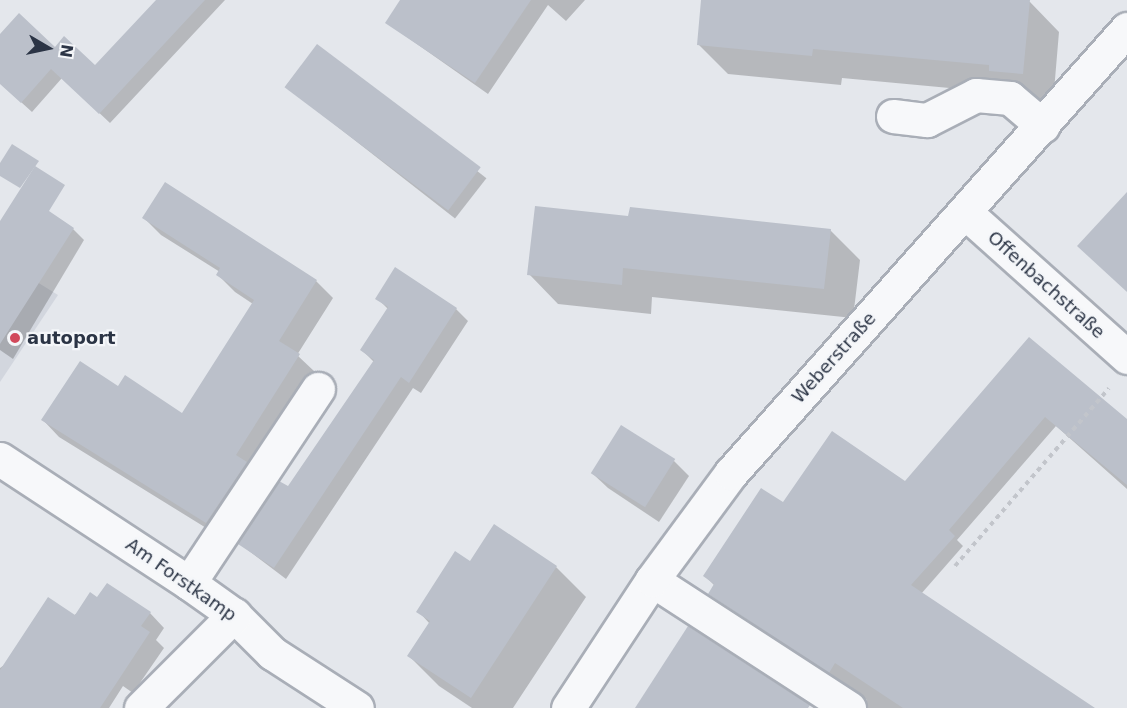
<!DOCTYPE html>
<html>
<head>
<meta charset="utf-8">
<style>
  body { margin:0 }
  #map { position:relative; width:1127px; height:708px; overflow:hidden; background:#e4e7ec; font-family:"DejaVu Sans",sans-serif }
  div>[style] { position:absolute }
  .built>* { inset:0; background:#d2d6de }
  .shadow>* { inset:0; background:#0003; transform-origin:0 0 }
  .building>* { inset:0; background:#bbc0ca; transform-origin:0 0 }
  .path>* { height:4px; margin-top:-2px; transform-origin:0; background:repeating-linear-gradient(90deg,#c2c5cb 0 4.5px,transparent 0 9px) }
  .roads { filter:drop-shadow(2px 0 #a9aeb7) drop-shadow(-2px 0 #a9aeb7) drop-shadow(0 2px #a9aeb7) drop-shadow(0 -2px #a9aeb7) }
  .minor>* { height:33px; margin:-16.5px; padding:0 16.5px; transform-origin:16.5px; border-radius:16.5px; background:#f7f8fa }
  .dots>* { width:16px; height:16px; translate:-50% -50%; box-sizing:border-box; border:3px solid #f4f6f9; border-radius:50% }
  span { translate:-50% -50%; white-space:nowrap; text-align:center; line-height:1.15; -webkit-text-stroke:4.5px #f4f6f9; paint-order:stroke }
  .street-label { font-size:18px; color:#2b3445 }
  .poi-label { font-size:18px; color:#2b3445; font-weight:700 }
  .left { translate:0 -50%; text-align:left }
  .north { position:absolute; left:18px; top:18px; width:60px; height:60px; -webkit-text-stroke:4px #f4f6f9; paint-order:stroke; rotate:99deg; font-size:16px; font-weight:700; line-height:24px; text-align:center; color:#2b3445 }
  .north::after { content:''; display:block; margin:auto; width:21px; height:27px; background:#2b3445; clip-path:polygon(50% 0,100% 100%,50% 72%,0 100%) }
</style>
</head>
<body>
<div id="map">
  <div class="built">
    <div style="clip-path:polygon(0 259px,58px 295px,0 382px)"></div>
  </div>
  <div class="shadow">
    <div style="clip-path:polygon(158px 0,225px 0,110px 123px,62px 78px,32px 112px,0 83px,0 36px,55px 49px,95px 67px)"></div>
    <div style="clip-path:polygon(402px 0,585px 0,566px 21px,548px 5px,488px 94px,387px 23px)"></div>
    <div style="clip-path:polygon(703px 0,1030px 2px,1059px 32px,1053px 103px,1020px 100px,1014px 94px,842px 78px,841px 85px,728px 74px,699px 45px)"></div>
    <div style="left:317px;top:46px;width:215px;height:51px;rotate:38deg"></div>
    <div style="clip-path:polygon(165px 184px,316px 281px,333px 298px,297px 355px,315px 372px,253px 470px,224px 539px,59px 437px,43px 420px,118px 388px,183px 415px,253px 304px,235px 292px,218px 275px,220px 272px,161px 235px,144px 218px)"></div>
    <div style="clip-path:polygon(630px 218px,830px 230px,860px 260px,853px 318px,652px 297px,651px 314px,558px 304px,529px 274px)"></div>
    <div style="clip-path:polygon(73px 229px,84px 240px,13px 359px,0 350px,0 249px)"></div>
    <div style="clip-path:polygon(377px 298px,456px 309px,468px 321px,421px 393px,413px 388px,286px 579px,240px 544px,288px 489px,374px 362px,362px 350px,388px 309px)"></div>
    <div style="clip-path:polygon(1029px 339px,1127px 422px,1127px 489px,1056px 426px,957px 540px,963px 546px,921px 594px,1093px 708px,867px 708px,867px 700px,710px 594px,715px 586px,705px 576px,783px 504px,905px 483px)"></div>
    <div style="clip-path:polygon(674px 461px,689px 476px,659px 522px,608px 488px,592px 473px)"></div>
    <div style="clip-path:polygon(494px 526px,556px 567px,586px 597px,513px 708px,472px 708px,439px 686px,409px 656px,430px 624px,418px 611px,470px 563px)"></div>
    <div style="clip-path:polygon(97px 599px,150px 613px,164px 628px,156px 640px,164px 648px,133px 693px,123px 686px,109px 708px,0 708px,0 668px)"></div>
  </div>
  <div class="building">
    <div style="clip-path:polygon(156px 0,205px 0,99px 114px,51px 69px,21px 103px,0 84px,0 34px,19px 13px,55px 47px,64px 36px,95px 65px)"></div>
    <div style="clip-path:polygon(400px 0,531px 0,475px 83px,385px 23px)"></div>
    <div style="clip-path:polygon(701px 0,1030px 0,1023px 74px,989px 71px,989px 65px,813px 49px,812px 56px,697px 45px)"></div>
    <div style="left:317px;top:44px;width:205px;height:54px;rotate:37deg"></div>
    <div style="clip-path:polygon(12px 144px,39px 161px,20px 188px,0 176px,0 163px)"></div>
    <div style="clip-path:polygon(35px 166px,65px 185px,49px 211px,74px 228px,0 344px,0 221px)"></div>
    <div style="clip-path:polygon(165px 182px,317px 280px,279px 341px,300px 354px,236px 455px,247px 462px,206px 523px,41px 420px,80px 361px,118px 386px,125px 375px,182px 413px,254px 300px,216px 275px,220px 268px,142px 218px)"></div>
    <div style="clip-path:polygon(1127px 192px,1127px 292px,1077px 246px)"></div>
    <div style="clip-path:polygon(535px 206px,628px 216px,630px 207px,831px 229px,824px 289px,623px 268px,622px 285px,527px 275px)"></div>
    <div style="clip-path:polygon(395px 267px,457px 308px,409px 383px,401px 377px,274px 568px,238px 544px,279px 481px,288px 486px,374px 360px,360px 350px,388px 307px,375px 299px)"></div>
    <div style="clip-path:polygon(1029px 337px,1127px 419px,1127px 485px,1045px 417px,949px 530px,955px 536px,911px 585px,1095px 708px,903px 708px,835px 663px,829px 673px,708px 594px,714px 584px,703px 576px,761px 488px,783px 502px,832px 431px,905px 481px)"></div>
    <div style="left:621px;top:425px;width:64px;height:57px;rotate:32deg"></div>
    <div style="clip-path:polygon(494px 524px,557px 566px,471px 698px,407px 656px,430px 621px,416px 612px,455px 551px,470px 561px)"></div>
    <div style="clip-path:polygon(107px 583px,151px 612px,141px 626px,150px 632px,100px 708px,0 708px,0 670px,48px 597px,75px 615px,90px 592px,97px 597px)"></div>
    <div style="clip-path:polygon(688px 626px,810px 705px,808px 708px,635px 708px)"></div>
  </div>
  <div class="path">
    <div style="left:955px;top:566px;width:235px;rotate:-49.1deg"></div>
  </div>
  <div class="roads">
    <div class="minor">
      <div style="left:893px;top:116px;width:34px;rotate:7deg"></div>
      <div style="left:927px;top:120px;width:55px;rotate:-27deg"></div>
      <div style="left:976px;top:95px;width:34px;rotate:5deg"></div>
      <div style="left:1010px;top:98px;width:43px;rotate:40.3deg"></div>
      <div style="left:966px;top:213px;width:216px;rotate:41.8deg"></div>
      <div style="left:0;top:459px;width:226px;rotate:33.3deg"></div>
      <div style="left:189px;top:583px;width:55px;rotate:35.4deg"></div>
      <div style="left:234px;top:615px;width:54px;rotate:45deg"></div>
      <div style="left:272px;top:653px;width:101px;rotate:32.9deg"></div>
      <div style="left:652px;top:580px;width:235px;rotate:33deg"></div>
      <div style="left:189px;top:583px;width:233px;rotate:-56.4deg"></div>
      <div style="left:141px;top:708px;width:132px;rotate:-45deg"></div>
      <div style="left:568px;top:708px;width:153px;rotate:-56.7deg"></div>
      <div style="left:652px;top:580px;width:133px;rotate:-53.6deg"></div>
      <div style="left:731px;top:473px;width:595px;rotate:-48.27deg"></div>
    </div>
  </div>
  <div class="dots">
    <div style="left:15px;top:338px;background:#d1495b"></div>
  </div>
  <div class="street-label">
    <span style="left:1046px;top:285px;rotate:42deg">Offenbachstraße</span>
    <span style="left:834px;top:358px;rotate:-48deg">Weberstraße</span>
    <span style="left:181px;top:580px;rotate:35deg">Am Forstkamp</span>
  </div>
  <div class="poi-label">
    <span class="left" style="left:27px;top:338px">autoport</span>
  </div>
  <div class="north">N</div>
</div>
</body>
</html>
